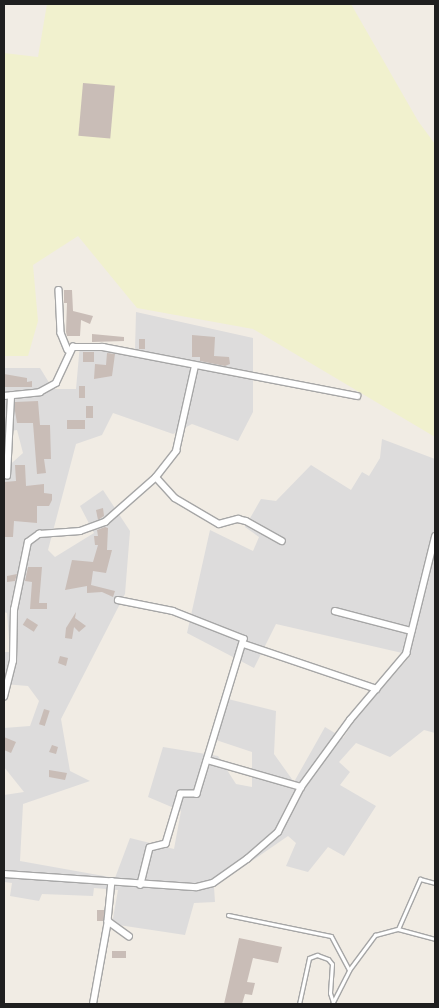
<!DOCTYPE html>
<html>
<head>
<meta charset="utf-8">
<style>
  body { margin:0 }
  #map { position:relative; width:439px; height:1008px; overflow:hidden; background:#f1ece4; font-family:Barlow,sans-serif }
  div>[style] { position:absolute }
  .residential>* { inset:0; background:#dddcdc }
  .farmland>* { inset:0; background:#f1f1ce }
  .building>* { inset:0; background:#c9bdb7; transform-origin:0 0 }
  .roads { filter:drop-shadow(1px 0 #a6a6a6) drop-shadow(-1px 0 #a6a6a6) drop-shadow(0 1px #a6a6a6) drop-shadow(0 -1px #a6a6a6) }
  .service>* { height:3px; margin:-1.5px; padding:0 1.5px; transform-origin:1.5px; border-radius:1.5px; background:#fff }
  .minor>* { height:5.5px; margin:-2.75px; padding:0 2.75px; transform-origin:2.75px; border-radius:2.75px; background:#fff }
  span { translate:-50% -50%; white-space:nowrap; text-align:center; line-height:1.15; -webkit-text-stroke:4px #fff; paint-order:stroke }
  .frame { position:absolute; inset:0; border:5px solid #1f1f1f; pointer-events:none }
</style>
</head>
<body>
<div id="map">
  <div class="residential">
    <div style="clip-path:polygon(136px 312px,253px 338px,253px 412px,238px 441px,192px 424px,173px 434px,113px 413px,102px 435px,76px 444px,48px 550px,55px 557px,94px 533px,80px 506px,103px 490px,130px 531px,125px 594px,61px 719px,70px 771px,90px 781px,23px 804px,20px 861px,115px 878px,130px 838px,174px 849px,181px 811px,148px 797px,163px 747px,218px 756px,236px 784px,252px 787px,252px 752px,216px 740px,228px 699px,276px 711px,274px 754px,294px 782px,325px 727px,343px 738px,356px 718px,411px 655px,276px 624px,254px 668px,187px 633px,210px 530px,253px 551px,259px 537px,245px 527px,261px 499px,276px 501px,311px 465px,351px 490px,362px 472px,369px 476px,380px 458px,382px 439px,435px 459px,435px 733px,424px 730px,390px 757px,356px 743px,339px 762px,350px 772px,340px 785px,376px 806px,344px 856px,328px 847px,308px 872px,286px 866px,296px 843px,288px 836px,214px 887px,215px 902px,194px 903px,185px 935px,112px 924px,118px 890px,94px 888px,93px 896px,42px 894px,39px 901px,10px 896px,12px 883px,4px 882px,4px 795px,24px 792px,4px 767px,4px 728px,30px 726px,39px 701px,28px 686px,4px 684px,4px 652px,10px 652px,7px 613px,4px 612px,4px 470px,23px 453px,17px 430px,4px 432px,4px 368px,40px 368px,53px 389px,76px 389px,80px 344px,100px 343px,135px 350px)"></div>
  </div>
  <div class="farmland">
    <div style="clip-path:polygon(47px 4px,351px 4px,418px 121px,435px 144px,435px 437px,253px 329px,137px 308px,78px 236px,33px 265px,38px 321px,28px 356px,4px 356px,4px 53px,38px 57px)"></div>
  </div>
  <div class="building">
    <div style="left:83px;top:83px;width:32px;height:53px;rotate:5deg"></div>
    <div style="clip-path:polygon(64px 290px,72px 290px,73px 311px,93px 316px,90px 324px,81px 320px,80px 336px,67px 336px,66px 332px,67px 303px,64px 303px)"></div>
    <div style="clip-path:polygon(92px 334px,124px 337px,124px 341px,92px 342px)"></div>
    <div style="clip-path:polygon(192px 335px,215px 337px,214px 356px,229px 357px,230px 364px,225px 366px,200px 361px,200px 357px,192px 357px)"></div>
    <div style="left:139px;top:339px;width:6px;height:10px"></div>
    <div style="left:83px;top:352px;width:11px;height:10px"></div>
    <div style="clip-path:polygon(107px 353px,115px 354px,112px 376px,94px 379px,95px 364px,106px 365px)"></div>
    <div style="clip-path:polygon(4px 374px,27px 378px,27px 382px,32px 381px,32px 387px,4px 387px)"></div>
    <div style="left:79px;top:386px;width:6px;height:12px"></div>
    <div style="clip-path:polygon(38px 401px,40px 425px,50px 425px,51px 459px,44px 459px,46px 473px,37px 474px,33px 423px,17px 423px,15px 411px,15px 402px)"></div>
    <div style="left:86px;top:406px;width:7px;height:12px"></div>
    <div style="left:67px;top:420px;width:18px;height:9px"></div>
    <div style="clip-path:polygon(15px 465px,25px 465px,26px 486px,44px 484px,44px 493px,52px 494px,52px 500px,49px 506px,37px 506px,37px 523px,14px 521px,13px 537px,4px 537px,4px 482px,16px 481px)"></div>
    <div style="clip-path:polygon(103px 508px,104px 516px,98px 520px,96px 510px)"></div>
    <div style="clip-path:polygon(105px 527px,108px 528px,107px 550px,112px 550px,106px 573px,93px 571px,91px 585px,115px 591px,113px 597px,102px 592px,87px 593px,87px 586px,65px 590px,72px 560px,93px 562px,98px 545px,95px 545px,94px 536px,98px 536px,97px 530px)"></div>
    <div style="clip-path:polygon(28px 567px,42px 567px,39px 603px,47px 603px,47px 609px,30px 609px,32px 582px,25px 581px)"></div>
    <div style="clip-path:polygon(17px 574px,15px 581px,7px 582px,7px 576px)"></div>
    <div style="clip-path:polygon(76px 612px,75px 618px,86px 626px,79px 632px,74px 627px,72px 639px,65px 638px,66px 628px)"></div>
    <div style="left:27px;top:618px;width:13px;height:8px;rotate:32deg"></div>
    <div style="clip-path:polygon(60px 656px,68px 658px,66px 666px,58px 663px)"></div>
    <div style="left:44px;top:709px;width:6px;height:16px;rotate:18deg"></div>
    <div style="clip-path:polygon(4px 737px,16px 742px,11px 753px,4px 750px)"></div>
    <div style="clip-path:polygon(52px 745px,58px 747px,56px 754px,49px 752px)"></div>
    <div style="clip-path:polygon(49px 770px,67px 773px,65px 780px,49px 777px)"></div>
    <div style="left:97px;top:910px;width:7px;height:11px"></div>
    <div style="clip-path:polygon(239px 938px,282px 947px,278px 963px,253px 958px,247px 982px,255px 983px,252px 995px,245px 994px,242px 1004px,224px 1004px)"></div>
    <div style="left:112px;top:951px;width:14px;height:7px"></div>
  </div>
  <div class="roads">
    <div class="service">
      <div style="left:228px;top:915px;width:105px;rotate:11.5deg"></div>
      <div style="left:331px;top:936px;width:38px;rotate:62deg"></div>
      <div style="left:398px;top:929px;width:55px;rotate:-66.3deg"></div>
      <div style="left:420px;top:879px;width:16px;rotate:15deg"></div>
      <div style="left:299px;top:1004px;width:47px;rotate:-77.7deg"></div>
      <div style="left:309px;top:958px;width:9px;rotate:-21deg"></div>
      <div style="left:317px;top:955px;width:12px;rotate:20deg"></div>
      <div style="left:328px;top:959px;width:6px;rotate:51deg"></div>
      <div style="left:332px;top:964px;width:29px;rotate:94deg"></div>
      <div style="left:330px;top:993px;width:9px;rotate:72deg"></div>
      <div style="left:332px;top:1004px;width:38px;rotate:-63deg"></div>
      <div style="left:349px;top:970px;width:44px;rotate:-53.4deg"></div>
      <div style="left:375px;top:935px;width:24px;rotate:-15deg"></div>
      <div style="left:398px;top:929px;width:38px;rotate:15deg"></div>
    </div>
    <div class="minor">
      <div style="left:59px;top:290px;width:43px;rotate:87.3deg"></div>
      <div style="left:61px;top:333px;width:18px;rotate:68deg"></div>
      <div style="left:4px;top:396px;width:36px;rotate:-6deg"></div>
      <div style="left:40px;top:392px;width:18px;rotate:-29deg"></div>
      <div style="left:56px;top:383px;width:40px;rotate:-65deg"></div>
      <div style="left:73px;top:347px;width:30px"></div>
      <div style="left:103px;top:347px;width:259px;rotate:10.9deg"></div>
      <div style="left:7px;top:476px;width:80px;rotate:-87.1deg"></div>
      <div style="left:156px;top:477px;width:28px;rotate:48deg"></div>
      <div style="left:175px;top:498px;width:51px;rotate:30.6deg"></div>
      <div style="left:219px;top:524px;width:20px;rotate:-15deg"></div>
      <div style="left:238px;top:519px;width:8px;rotate:14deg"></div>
      <div style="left:246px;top:521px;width:41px;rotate:29.1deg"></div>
      <div style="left:118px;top:600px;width:56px;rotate:11.3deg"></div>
      <div style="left:173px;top:611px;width:76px;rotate:21.5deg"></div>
      <div style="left:244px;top:639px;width:162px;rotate:106.9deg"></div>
      <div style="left:197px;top:794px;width:16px;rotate:180deg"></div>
      <div style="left:181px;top:794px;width:52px;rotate:106.7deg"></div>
      <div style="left:166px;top:844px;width:16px;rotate:166deg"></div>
      <div style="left:150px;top:848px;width:38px;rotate:104deg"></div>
      <div style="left:335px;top:611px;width:79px;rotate:14.7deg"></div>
      <div style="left:244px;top:644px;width:140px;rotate:18.7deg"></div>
      <div style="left:4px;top:697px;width:37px;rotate:-76deg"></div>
      <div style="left:13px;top:661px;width:51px;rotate:-88.9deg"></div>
      <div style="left:14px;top:610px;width:69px;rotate:-78.4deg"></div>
      <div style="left:28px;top:542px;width:14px;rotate:-36deg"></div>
      <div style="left:39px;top:534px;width:41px;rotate:-4.2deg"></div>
      <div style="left:80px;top:531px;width:27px;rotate:-20deg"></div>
      <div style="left:105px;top:522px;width:68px;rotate:-41.4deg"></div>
      <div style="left:156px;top:477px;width:33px;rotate:-52deg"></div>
      <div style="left:176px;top:451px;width:87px;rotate:-77.4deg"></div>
      <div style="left:207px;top:760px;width:98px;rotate:16deg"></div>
      <div style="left:4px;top:874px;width:193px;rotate:3.9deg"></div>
      <div style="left:197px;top:887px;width:16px;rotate:-14deg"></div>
      <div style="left:213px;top:883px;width:42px;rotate:-35.2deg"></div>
      <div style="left:247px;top:859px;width:41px;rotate:-41.1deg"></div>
      <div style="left:278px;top:832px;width:51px;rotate:-62.9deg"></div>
      <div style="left:301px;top:787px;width:83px;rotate:-53.8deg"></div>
      <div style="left:350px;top:720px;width:87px;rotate:-49.7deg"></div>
      <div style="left:406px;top:654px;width:121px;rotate:-76.1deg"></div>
      <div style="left:112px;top:881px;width:40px;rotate:95.7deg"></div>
      <div style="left:108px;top:921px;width:26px;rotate:36deg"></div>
      <div style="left:93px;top:1004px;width:84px;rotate:-79.8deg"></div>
    </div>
  </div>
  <div class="frame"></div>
</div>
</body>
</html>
